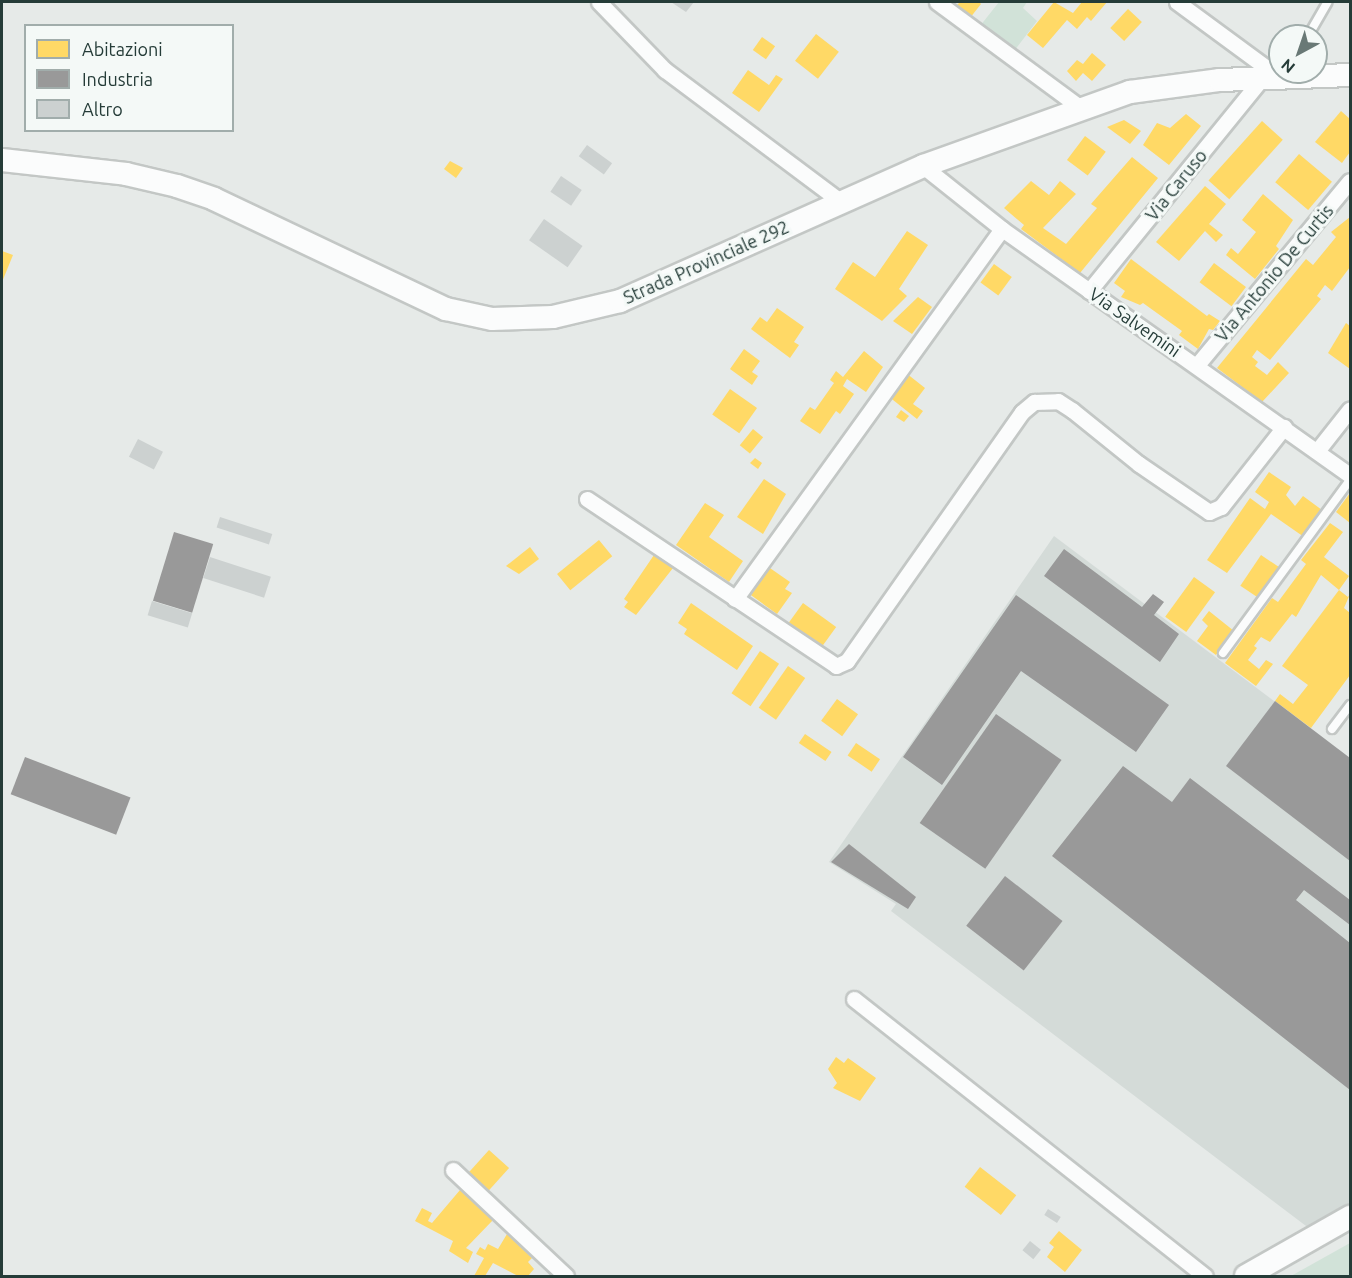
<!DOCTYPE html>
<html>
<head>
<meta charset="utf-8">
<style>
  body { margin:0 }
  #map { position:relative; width:1352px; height:1278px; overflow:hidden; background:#e6eae8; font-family:Ubuntu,sans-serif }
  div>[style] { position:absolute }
  .built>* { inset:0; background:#d4dbd8 }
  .green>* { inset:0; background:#d1e2d8 }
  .homes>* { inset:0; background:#ffd966; transform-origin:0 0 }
  .industry>* { inset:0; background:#999; transform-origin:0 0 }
  .building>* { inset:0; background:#ccd1d0; transform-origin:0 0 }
  .roads { filter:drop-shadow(2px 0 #c3c7c5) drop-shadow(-2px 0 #c3c7c5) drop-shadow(0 2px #c3c7c5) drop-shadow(0 -2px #c3c7c5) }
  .lane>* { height:8px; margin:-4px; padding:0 4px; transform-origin:4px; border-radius:4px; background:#fbfcfc }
  .street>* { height:15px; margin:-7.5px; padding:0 7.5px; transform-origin:7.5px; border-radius:7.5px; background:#fbfcfc }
  .secondary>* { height:22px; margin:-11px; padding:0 11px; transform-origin:11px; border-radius:11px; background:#fbfcfc }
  span { translate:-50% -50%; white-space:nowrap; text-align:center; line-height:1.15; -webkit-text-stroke:6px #f4f9f7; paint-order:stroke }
  .street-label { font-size:18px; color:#253c38 }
  .frame { position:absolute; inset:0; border:3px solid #253c38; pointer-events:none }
  .legend { position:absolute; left:24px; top:24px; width:210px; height:108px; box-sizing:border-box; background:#f4f9f7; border:2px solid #a1adab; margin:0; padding:8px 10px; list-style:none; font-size:18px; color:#253c38 }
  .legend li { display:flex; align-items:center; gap:12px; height:30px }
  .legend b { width:30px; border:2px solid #a1adab }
  .north { position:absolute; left:1268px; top:24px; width:60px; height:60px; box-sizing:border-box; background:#f4f9f7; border:2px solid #a1adab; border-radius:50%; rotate:220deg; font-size:16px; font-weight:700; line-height:24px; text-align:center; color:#253c38 }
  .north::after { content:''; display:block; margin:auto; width:21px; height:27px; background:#697976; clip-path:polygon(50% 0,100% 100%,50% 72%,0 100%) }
</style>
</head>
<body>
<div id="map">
  <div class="built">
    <div style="clip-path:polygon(1054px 536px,1350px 758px,1350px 1205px,1310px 1229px,891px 911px,896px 904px,829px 862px)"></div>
  </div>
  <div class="green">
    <div style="clip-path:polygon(999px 2px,1027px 2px,1023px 8px,1037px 21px,1014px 51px,980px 26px)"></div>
    <div style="clip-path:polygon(1350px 1243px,1350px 1276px,1291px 1276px)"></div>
  </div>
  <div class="homes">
    <div style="clip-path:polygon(960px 2px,979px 2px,981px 4px,970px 18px,955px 7px)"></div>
    <div style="clip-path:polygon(1054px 2px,1073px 13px,1082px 2px,1107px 2px,1091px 21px,1087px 17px,1077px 29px,1067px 20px,1043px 48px,1027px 35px)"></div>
    <div style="left:1128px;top:9px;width:19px;height:26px;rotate:43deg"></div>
    <div style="left:816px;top:34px;width:29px;height:34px;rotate:38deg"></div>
    <div style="left:762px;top:37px;width:16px;height:16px;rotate:35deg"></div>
    <div style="clip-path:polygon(1092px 53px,1106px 65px,1092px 81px,1083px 73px,1076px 81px,1067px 71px,1077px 60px,1083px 64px)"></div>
    <div style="clip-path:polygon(748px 70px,769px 85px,776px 75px,783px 79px,759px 112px,732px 93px)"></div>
    <div style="clip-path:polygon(1341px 111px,1350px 119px,1350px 152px,1342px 163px,1315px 142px)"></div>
    <div style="clip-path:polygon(1186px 114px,1201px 126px,1169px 165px,1143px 145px,1157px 123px,1170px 128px)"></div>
    <div style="clip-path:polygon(1124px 120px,1141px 131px,1130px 144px,1107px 127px)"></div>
    <div style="left:1262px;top:121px;width:28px;height:80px;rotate:42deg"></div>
    <div style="left:1085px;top:136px;width:26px;height:30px;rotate:37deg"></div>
    <div style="left:1299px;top:154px;width:43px;height:37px;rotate:40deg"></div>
    <div style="clip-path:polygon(1132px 157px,1158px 178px,1080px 273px,1021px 229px,1024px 225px,1004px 208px,1031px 181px,1049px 195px,1060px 181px,1076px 194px,1043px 228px,1066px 244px,1097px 208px,1091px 204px)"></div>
    <div style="clip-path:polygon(450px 161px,463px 168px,456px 178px,444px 169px)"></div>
    <div style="clip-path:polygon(1205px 186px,1226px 204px,1209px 224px,1223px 235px,1216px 242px,1205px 231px,1179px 261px,1156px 242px)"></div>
    <div style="clip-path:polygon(1263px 194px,1293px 220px,1276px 246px,1279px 249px,1255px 279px,1226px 255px,1231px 248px,1238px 254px,1256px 232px,1242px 220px)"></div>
    <div style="clip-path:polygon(1350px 217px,1350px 267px,1332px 291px,1325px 285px,1317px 296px,1321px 299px,1270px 360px,1257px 350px,1252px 357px,1258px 362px,1255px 366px,1267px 375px,1278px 362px,1289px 373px,1262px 402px,1217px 368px,1306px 259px,1313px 265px,1336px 237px,1331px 232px)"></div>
    <div style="clip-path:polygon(907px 231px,928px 245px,899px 289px,907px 296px,882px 321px,835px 289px,853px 262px,875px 277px)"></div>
    <div style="clip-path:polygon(2px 251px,13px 255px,2px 282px)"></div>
    <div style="clip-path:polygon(1131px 259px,1207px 316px,1209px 314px,1220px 321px,1213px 330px,1209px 329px,1198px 349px,1179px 335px,1182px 331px,1143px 303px,1140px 305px,1121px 297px,1125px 291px,1114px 283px)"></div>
    <div style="left:1214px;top:263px;width:40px;height:24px;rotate:37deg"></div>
    <div style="left:994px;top:264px;width:22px;height:23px;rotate:36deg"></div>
    <div style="clip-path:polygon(918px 297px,932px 307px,912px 334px,893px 321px)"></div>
    <div style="clip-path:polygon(777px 308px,804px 327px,794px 342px,799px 345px,790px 358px,751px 329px,760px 317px,767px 322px)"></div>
    <div style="clip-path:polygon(1346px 323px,1350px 326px,1350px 369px,1328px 353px)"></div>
    <div style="clip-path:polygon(744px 349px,760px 361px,752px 372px,758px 376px,752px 385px,730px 369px)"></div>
    <div style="clip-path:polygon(864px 351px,883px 367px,866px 392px,847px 379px,843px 386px,854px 394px,840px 414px,836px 411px,820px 434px,800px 421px,810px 407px,815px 410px,834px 383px,830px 380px,836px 371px,843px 377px)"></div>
    <div style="clip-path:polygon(906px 373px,925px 388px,913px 404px,923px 411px,917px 419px,888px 396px)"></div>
    <div style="left:730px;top:389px;width:33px;height:31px;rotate:35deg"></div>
    <div style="clip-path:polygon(901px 410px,909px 416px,904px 422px,896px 417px)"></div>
    <div style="left:753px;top:429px;width:13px;height:21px;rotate:39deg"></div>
    <div style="clip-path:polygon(755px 458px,762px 463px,758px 469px,750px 463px)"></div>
    <div style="clip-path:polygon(1269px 472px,1291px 487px,1286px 495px,1295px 506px,1303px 496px,1322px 510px,1304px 537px,1271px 514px,1227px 573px,1207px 560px,1250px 498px,1265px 509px,1269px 502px,1255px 492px)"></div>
    <div style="clip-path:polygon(764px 479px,786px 494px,763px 534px,737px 517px)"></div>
    <div style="clip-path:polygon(1350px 493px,1350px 523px,1336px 512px)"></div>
    <div style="clip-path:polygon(705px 503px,724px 515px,709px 537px,743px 561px,729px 582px,676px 545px)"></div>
    <div style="clip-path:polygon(1330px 523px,1343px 532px,1324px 557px,1349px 576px,1339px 590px,1348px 597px,1350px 594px,1344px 608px,1350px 613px,1350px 675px,1311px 728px,1275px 701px,1280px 694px,1293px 704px,1308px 685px,1282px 666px,1339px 590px,1321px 575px,1296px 617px,1292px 614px,1270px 642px,1261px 637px,1254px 646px,1257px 648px,1248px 660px,1259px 669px,1266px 660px,1273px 664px,1256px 686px,1225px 663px,1272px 598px,1278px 602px,1306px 564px,1301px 560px)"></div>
    <div style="left:599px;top:540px;width:21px;height:54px;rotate:51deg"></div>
    <div style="clip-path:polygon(530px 547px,539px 559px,519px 574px,506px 566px)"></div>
    <div style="clip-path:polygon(654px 555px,673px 568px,636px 615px,624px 607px,628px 602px,624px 599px)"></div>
    <div style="left:1261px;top:555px;width:23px;height:37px;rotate:34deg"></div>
    <div style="clip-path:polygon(767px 566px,790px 582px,785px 589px,792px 593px,777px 614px,748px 593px)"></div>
    <div style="left:1194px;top:577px;width:26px;height:49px;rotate:36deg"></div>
    <div style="clip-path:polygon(691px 603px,753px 646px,737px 670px,684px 634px,687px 629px,678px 623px)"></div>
    <div style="left:803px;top:603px;width:41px;height:24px;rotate:36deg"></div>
    <div style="clip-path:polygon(1209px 611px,1234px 631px,1216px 655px,1197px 641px,1208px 626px,1202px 620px)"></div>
    <div style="left:760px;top:651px;width:23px;height:51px;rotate:34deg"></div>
    <div style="left:788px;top:666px;width:21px;height:51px;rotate:35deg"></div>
    <div style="left:837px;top:699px;width:26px;height:27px;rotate:36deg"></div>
    <div style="left:805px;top:734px;width:32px;height:11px;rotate:34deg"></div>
    <div style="left:856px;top:743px;width:29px;height:15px;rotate:34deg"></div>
    <div style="clip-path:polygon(836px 1057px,844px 1063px,848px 1058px,876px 1078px,860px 1101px,833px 1088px,837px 1083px,828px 1069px)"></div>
    <div style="left:489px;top:1150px;width:27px;height:31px;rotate:42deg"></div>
    <div style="left:980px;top:1167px;width:46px;height:25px;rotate:38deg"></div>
    <div style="clip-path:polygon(460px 1190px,493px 1220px,466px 1248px,473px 1252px,468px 1263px,449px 1251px,453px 1241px,415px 1221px,422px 1208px,432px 1213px,428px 1221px,432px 1223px)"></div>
    <div style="clip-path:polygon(1059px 1231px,1082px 1250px,1065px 1272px,1047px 1257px,1054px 1247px,1049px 1243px)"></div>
    <div style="clip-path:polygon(507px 1234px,532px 1258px,528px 1262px,534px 1269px,528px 1276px,518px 1276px,493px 1263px,485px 1276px,474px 1276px,484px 1258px,476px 1254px,480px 1247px,485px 1250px,488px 1244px,498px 1249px)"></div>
  </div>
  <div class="industry">
    <div style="left:174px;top:532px;width:41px;height:72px;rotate:17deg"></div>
    <div style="clip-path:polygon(1064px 549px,1142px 607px,1153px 594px,1164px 602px,1154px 615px,1179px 634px,1160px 662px,1044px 576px)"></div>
    <div style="clip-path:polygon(1016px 595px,1169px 705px,1136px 752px,1021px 671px,942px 785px,903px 757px)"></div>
    <div style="clip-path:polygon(1275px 701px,1350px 758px,1350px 861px,1226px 766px)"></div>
    <div style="left:996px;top:714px;width:80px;height:133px;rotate:35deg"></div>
    <div style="left:25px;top:757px;width:113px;height:40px;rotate:21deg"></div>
    <div style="clip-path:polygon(1123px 766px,1172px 802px,1190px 778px,1350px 900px,1350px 925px,1304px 890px,1296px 900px,1350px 943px,1350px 1090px,1052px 856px)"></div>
    <div style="clip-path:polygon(849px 844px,916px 897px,908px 909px,831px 862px)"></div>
    <div style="left:1005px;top:876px;width:73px;height:63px;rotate:38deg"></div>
  </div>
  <div class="building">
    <div style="clip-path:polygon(671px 2px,694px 2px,686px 12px)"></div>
    <div style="left:587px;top:145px;width:31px;height:14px;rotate:36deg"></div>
    <div style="left:561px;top:176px;width:25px;height:19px;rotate:34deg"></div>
    <div style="left:544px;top:219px;width:47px;height:26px;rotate:35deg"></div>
    <div style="left:138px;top:439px;width:28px;height:20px;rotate:27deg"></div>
    <div style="left:220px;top:517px;width:55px;height:11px;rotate:18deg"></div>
    <div style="left:210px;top:557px;width:64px;height:22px;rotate:18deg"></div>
    <div style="left:152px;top:601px;width:42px;height:15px;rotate:17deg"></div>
    <div style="left:1048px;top:1209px;width:15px;height:7px;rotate:32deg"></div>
    <div style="left:1030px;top:1241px;width:14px;height:12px;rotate:39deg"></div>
  </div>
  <div class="roads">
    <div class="lane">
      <div style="left:1308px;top:36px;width:39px;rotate:-60deg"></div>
      <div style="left:1223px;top:653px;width:215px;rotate:-53.7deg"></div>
      <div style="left:1332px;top:729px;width:30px;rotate:-53deg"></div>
    </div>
    <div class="street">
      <div style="left:599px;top:2px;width:95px;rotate:45.9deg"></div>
      <div style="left:665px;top:70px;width:219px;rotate:36.8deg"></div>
      <div style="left:937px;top:2px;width:180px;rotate:36.4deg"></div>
      <div style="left:1177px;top:2px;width:127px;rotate:36.3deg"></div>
      <div style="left:923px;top:166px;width:101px;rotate:38.6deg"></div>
      <div style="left:1002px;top:229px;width:426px;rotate:35.3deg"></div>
      <div style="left:1089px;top:291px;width:274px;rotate:-50.9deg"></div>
      <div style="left:1197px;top:365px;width:239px;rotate:-50.3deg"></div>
      <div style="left:1317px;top:451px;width:53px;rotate:-51.8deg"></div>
      <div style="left:587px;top:499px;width:300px;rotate:33.8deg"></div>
      <div style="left:836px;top:666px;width:12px;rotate:-24deg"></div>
      <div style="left:847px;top:661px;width:304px;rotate:-54.9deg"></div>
      <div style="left:1022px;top:412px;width:16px;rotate:-40deg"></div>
      <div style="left:1034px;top:402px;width:24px;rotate:-2deg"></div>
      <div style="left:1058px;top:401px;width:17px;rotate:33deg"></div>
      <div style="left:1072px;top:410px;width:86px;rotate:38.9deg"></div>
      <div style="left:1139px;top:464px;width:85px;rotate:34.4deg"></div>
      <div style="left:1209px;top:512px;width:13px;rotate:-23deg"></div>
      <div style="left:1221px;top:507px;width:102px;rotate:-51.8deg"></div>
      <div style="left:735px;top:599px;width:456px;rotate:-54.2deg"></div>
      <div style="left:854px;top:999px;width:447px;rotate:38.3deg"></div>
      <div style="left:453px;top:1170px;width:155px;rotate:43.2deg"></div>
    </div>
    <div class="secondary">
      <div style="left:2px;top:160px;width:125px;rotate:6.4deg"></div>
      <div style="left:126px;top:174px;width:52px;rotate:13.2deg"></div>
      <div style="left:177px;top:186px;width:39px;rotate:19deg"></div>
      <div style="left:214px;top:199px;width:257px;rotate:25.4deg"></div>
      <div style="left:446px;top:309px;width:47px;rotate:12.3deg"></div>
      <div style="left:492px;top:319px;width:61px;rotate:-1.9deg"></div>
      <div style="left:553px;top:317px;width:69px;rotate:-13.4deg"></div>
      <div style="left:620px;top:301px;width:332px;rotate:-24deg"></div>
      <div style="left:923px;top:166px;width:220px;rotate:-19.7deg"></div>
      <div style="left:1130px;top:92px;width:91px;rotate:-7.6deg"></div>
      <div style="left:1220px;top:80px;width:130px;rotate:-2.2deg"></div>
      <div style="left:1246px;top:1276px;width:120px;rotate:-29.6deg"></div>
    </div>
  </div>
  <div class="street-label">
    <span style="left:1176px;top:185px;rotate:-51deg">Via Caruso</span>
    <span style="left:706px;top:262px;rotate:-24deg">Strada Provinciale 292</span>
    <span style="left:1274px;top:273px;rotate:-50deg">Via Antonio De Curtis</span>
    <span style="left:1135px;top:322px;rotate:35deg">Via Salvemini</span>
  </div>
  <div class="frame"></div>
  <ul class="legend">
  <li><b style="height:16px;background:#ffd966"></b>Abitazioni</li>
  <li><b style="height:16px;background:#999"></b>Industria</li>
  <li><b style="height:16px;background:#ccd1d0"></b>Altro</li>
  </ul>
  <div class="north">N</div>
</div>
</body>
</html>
